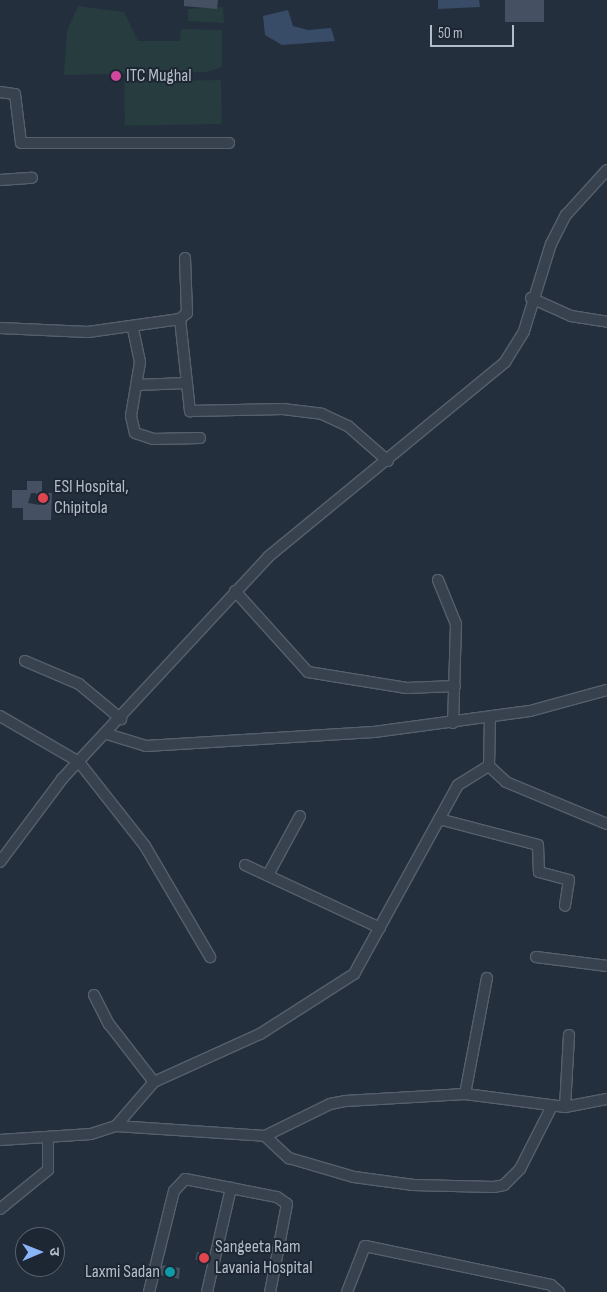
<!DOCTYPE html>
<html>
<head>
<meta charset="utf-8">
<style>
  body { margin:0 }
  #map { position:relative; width:607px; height:1292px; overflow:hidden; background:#242f3e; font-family:"Sofia Sans Condensed","Noto Sans Devanagari",sans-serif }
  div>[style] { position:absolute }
  .green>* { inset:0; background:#263c3f; transform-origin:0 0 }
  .water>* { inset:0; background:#394c67 }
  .building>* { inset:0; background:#455162; transform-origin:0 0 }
  .roads { filter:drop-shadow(1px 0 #565f6c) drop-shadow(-1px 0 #565f6c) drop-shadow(0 1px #565f6c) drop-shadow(0 -1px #565f6c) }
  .street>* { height:10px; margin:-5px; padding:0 5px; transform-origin:5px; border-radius:5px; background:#38414e }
  .dots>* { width:14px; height:14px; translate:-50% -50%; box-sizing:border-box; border:2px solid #1d2633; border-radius:50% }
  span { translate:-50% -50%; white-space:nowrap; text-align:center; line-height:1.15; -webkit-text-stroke:4px #1d2633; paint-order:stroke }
  .poi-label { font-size:18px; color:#b4bcc9 }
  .left { translate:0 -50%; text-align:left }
  .right { translate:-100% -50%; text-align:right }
  .north { position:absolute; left:15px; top:1227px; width:50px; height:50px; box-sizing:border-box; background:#1d2633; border:1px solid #59626f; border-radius:50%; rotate:89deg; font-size:14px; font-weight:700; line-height:20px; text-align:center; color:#b4bcc9 }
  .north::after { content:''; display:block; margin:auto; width:18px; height:22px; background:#8ab4f8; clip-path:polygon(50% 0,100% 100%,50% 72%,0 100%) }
  .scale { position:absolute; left:430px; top:25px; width:84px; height:22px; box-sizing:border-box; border:2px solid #b4bcc9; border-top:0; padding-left:6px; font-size:15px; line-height:18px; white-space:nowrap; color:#b4bcc9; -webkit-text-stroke:4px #1d2633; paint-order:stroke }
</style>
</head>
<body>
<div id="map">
  <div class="green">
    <div style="clip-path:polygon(78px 6px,124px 12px,138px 41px,180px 41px,181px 29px,222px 30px,222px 67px,207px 72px,64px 75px,67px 31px)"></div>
    <div style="clip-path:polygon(223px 7px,224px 23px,188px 21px,188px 9px)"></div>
    <div style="left:221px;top:80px;width:44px;height:97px;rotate:89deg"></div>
  </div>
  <div class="water">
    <div style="clip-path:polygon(438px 0,479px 0,480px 7px,438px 9px)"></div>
    <div style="clip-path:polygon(288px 10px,293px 26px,308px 30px,331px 28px,335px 41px,282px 45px,265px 35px,263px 16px)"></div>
  </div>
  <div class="building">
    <div style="clip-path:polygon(184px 0,218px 0,217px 9px,184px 6px)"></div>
    <div style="left:505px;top:0;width:39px;height:22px"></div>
    <div style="clip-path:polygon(evenodd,27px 481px,42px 481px,42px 493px,52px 493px,51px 520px,23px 520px,23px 508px,12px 508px,12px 490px,27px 490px,27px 481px,31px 493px,36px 493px,40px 505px,28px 503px,31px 493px)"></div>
    <div style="left:197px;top:1252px;width:15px;height:8px;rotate:11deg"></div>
    <div style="clip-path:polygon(161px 1265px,180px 1268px,179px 1279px,160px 1275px)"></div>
  </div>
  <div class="roads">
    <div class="street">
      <div style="left:0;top:92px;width:15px;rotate:8deg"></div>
      <div style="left:15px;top:94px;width:49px;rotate:83deg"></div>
      <div style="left:21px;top:143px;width:208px"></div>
      <div style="left:0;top:180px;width:32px;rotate:-4deg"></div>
      <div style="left:531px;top:298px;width:44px;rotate:24.2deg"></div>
      <div style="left:571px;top:316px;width:36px;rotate:9deg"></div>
      <div style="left:180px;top:319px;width:93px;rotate:83.8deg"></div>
      <div style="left:190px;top:411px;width:93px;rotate:-1.2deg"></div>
      <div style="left:283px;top:409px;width:39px;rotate:7deg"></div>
      <div style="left:322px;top:414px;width:29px;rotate:25deg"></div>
      <div style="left:348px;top:426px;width:53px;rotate:41.2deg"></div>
      <div style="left:0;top:328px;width:88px;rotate:2.6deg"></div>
      <div style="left:88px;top:332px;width:93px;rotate:-8deg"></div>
      <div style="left:180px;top:319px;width:9px;rotate:-41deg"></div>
      <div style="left:187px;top:313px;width:55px;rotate:-92.1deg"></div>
      <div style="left:133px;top:329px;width:34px;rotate:78deg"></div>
      <div style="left:140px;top:362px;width:55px;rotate:99.5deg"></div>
      <div style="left:131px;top:416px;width:17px;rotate:77deg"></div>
      <div style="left:135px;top:433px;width:19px;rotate:18deg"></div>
      <div style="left:153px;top:439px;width:47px;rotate:-1.2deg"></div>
      <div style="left:137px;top:385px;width:49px;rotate:-2.3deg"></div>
      <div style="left:438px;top:580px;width:48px;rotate:67.8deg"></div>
      <div style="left:456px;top:624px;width:99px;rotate:91.7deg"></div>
      <div style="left:235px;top:591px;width:109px;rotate:48deg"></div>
      <div style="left:308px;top:672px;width:100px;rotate:9.2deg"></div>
      <div style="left:407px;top:688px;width:48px;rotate:-2.4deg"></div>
      <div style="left:25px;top:661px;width:59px;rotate:23.1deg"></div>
      <div style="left:79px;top:684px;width:55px;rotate:39.8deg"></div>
      <div style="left:0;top:716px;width:91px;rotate:30.2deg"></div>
      <div style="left:79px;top:762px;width:107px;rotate:51.8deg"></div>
      <div style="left:145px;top:846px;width:129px;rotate:59.6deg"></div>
      <div style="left:107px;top:734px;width:41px;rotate:17.1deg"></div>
      <div style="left:146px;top:746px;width:228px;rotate:-3.5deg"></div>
      <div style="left:374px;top:732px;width:157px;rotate:-7.7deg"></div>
      <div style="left:530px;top:711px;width:80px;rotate:-15.3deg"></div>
      <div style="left:489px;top:766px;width:23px;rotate:43deg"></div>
      <div style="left:506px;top:782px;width:109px;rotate:22.6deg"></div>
      <div style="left:439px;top:819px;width:102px;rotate:14.7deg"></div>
      <div style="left:538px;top:845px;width:27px;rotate:88deg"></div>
      <div style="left:539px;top:872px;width:31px;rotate:15deg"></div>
      <div style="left:569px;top:880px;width:26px;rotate:99deg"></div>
      <div style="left:0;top:862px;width:104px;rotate:-53.2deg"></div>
      <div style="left:62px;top:779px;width:303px;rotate:-47.1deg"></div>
      <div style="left:268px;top:557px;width:307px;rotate:-39.4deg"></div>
      <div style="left:505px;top:362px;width:36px;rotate:-58deg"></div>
      <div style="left:524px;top:331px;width:91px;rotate:-72.8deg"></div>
      <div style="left:551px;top:244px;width:33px;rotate:-63deg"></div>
      <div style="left:566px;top:215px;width:61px;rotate:-47.7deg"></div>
      <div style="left:245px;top:865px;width:149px;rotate:25deg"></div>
      <div style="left:268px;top:875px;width:67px;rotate:-61.5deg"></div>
      <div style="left:536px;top:957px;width:72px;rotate:7.2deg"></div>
      <div style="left:94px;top:995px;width:33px;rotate:63deg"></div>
      <div style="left:109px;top:1024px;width:73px;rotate:52.2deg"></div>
      <div style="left:465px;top:1094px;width:118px;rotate:-79.3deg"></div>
      <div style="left:565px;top:1107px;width:72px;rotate:-86.8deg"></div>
      <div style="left:116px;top:1126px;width:149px;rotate:3.8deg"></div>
      <div style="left:265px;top:1136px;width:72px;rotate:-26.2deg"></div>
      <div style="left:330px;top:1104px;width:15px;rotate:-11deg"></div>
      <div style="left:345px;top:1101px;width:120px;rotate:-3.3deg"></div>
      <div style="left:465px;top:1094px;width:101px;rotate:7.4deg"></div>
      <div style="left:565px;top:1107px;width:43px;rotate:-10.8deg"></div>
      <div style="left:265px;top:1136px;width:33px;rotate:43deg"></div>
      <div style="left:289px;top:1158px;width:68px;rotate:16.3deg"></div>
      <div style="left:354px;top:1177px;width:60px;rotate:7.7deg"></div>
      <div style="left:413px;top:1185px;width:81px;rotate:1.4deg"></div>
      <div style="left:494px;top:1187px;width:10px;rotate:-11deg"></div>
      <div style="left:504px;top:1185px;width:23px;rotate:-45deg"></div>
      <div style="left:520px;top:1169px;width:71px;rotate:-63.1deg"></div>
      <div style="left:0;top:1140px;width:91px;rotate:-3.8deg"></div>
      <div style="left:91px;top:1134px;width:26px;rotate:-18deg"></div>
      <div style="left:116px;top:1126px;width:58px;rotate:-49.2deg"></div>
      <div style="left:154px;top:1082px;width:116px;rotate:-24.4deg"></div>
      <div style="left:260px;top:1034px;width:112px;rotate:-32.6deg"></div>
      <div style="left:354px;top:974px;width:216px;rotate:-61.2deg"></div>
      <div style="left:458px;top:785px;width:36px;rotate:-32deg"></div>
      <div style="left:489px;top:766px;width:49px;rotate:-88.8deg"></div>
      <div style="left:0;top:1209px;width:62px;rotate:-39.1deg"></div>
      <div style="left:48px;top:1170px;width:32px;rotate:-90deg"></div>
      <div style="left:149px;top:1292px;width:104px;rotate:-76.1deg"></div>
      <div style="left:174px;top:1191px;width:16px;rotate:-47deg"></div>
      <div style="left:185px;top:1179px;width:94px;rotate:11.1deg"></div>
      <div style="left:277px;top:1197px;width:12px;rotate:35deg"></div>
      <div style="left:287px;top:1204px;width:90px;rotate:100.9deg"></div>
      <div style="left:207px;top:1292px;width:107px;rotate:-77deg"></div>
      <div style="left:347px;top:1292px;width:49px;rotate:-68.6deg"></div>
      <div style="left:365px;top:1246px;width:190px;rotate:11.8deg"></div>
      <div style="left:551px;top:1285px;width:11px;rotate:41deg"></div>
    </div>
  </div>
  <div class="dots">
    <div style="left:116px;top:76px;background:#d1479c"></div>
    <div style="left:43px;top:498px;background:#e0444e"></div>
    <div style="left:204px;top:1258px;background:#e0444e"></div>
    <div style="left:170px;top:1272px;background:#0f9aa8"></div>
  </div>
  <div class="poi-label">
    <span class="left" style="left:126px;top:76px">ITC Mughal</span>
    <span class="left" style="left:54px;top:498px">ESI Hospital,<br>Chipitola</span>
    <span class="left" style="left:215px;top:1258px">Sangeeta Ram<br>Lavania Hospital</span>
    <span class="right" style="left:160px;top:1272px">Laxmi Sadan</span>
  </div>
  <div class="north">उ</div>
  <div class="scale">50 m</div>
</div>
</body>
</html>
